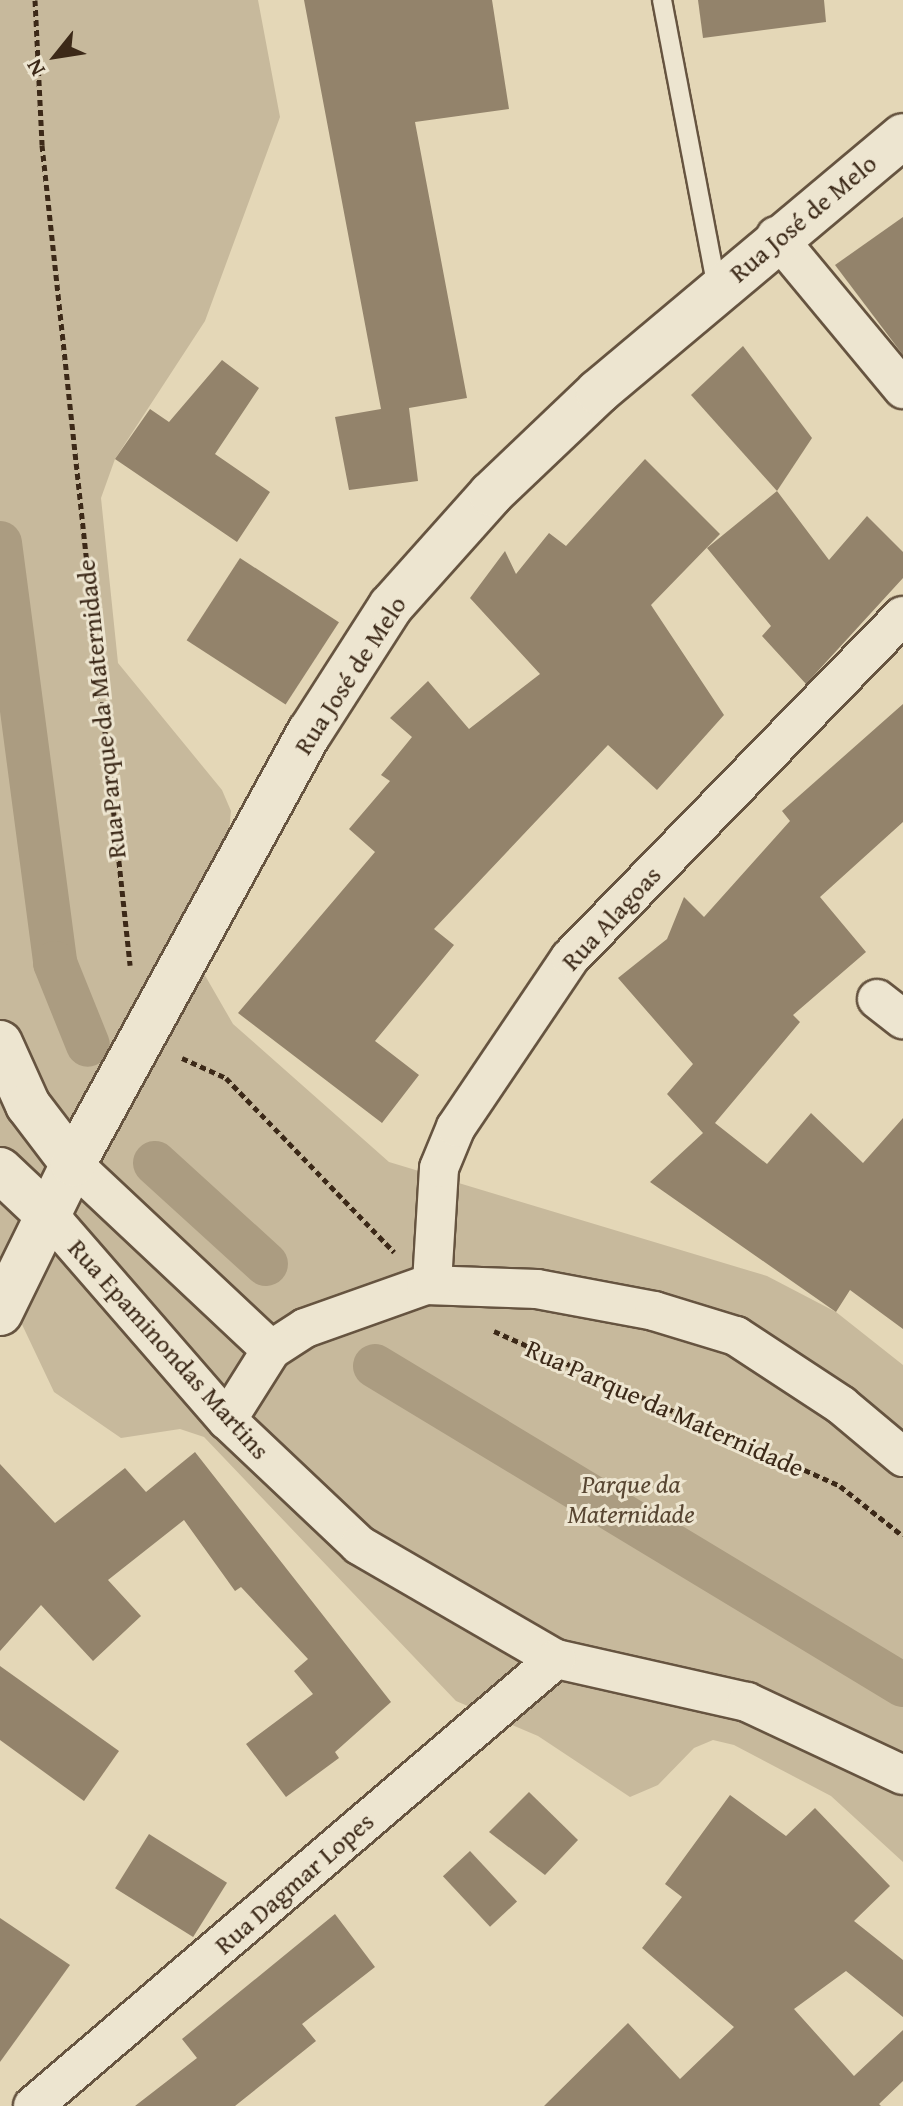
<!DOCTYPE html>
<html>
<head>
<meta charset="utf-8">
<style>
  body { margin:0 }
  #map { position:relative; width:903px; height:2106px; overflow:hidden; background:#e4d7b7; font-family:"Gentium Book Plus",serif }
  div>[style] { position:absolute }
  .green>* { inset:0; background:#c7b99c }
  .canal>* { height:44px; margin:-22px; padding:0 22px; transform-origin:22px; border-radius:22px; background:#ab9c81 }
  .building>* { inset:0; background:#93836b; transform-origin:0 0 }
  .path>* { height:5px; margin-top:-2.5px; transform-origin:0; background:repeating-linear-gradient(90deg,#3c2918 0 6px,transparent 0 10px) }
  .roads { filter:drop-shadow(2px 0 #665440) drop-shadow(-2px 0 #665440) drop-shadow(0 2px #665440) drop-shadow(0 -2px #665440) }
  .service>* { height:18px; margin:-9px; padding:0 9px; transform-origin:9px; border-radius:9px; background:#ede5d0 }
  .minor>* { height:38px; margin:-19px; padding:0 19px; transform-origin:19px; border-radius:19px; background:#ede5d0 }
  .tertiary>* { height:44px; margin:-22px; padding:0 22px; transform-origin:22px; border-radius:22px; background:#ede5d0 }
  span { translate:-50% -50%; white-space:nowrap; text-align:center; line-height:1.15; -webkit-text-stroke:6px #ede5d0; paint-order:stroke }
  .street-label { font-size:26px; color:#3c2918 }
  .park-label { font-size:26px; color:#584632; font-style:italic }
  .north { position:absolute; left:16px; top:16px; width:80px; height:80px; -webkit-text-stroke:6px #ede5d0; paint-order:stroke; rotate:240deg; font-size:22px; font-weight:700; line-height:32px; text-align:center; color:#3c2918 }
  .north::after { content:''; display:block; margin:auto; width:28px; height:36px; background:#3c2918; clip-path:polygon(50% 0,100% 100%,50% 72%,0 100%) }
</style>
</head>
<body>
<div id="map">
  <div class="green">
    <div style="clip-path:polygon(0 0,258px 0,280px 117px,205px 321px,115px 459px,101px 498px,118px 663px,222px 790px,231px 811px,229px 832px,184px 939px,233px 1024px,389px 1162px,767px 1276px,836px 1312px,903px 1365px,903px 1862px,831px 1796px,734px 1745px,713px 1740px,694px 1748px,658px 1785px,630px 1797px,538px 1736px,456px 1701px,204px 1437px,180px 1429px,121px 1438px,54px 1392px,0 1278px)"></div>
  </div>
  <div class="canal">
    <div style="left:0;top:543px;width:424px;rotate:82.5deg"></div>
    <div style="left:55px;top:963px;width:88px;rotate:68.1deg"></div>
    <div style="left:155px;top:1163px;width:150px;rotate:42.3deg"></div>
    <div style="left:375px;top:1366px;width:617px;rotate:31.14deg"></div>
  </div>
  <div class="building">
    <div style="clip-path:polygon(304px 0,492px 0,509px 109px,415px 122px,467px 398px,409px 408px,418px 481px,349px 490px,335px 417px,381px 409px)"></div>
    <div style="clip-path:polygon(698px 0,824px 0,826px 22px,703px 38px)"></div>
    <div style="clip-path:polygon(903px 217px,903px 355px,835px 265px)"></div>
    <div style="clip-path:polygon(743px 346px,812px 438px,777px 491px,691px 395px)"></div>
    <div style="clip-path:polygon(222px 360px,259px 388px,215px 454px,270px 492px,237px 542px,115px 459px,150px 409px,169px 422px)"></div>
    <div style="clip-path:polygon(645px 459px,720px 534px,651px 605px,724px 715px,657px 790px,608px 745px,434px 929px,454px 945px,375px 1041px,419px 1075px,382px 1123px,238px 1013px,375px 852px,349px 829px,390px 781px,381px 775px,412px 737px,390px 718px,428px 681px,469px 729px,540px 674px,470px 598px,505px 551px,516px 574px,549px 533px,566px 546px)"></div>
    <div style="clip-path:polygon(777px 491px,829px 560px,867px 516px,903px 552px,903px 578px,806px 684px,762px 636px,771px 626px,707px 548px)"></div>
    <div style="left:240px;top:558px;width:118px;height:98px;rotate:33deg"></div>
    <div style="clip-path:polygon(903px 704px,903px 822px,820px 897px,866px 952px,793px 1015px,800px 1022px,715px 1123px,767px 1164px,811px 1113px,863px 1163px,903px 1118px,903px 1329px,850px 1290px,836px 1312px,650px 1182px,703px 1133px,667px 1094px,693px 1064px,618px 978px,667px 939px,684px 897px,704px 917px,790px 821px,782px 811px)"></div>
    <div style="clip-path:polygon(195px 1452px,391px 1702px,335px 1752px,339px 1758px,286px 1797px,246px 1744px,313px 1694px,294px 1671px,308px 1659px,241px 1587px,235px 1591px,184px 1520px,108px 1580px,141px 1616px,93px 1661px,41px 1605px,0 1651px,0 1464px,55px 1523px,125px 1468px,146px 1492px)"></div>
    <div style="clip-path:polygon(0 1666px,119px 1751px,84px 1801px,0 1740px)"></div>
    <div style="clip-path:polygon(529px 1792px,578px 1840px,545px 1875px,489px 1832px)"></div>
    <div style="clip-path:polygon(730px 1795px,786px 1836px,815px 1808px,890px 1886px,854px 1921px,903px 1960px,903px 2017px,846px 1971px,794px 2009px,854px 2076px,903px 2030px,903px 2081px,879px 2104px,875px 2100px,881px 2106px,544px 2106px,628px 2023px,680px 2079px,734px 2027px,642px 1948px,682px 1897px,665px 1884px)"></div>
    <div style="left:149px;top:1834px;width:92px;height:64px;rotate:32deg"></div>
    <div style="left:470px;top:1851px;width:69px;height:37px;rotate:47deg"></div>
    <div style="clip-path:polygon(335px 1914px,375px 1967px,302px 2024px,316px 2041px,235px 2106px,135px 2106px,197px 2058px,182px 2039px)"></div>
    <div style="clip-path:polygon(0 1918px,70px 1965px,0 2062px)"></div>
  </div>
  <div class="path">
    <div style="left:35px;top:0;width:145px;rotate:87.2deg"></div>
    <div style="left:42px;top:145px;width:825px;rotate:83.87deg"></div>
    <div style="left:182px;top:1058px;width:48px;rotate:24.4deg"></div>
    <div style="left:226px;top:1078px;width:242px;rotate:46deg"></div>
    <div style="left:494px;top:1331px;width:379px;rotate:24.1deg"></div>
    <div style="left:840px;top:1486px;width:80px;rotate:38.4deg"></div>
  </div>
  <div class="roads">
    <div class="service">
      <div style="left:662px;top:0;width:294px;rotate:79.2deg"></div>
    </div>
    <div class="minor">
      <div style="left:776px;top:236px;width:199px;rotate:50.3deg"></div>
      <div style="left:877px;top:999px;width:33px;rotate:38deg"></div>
      <div style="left:73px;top:1164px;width:272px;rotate:43.2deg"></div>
      <div style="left:271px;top:1350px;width:40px;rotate:-32.9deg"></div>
      <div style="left:305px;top:1328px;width:128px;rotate:-19.6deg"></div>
      <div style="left:426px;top:1285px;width:111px;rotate:2.1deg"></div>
      <div style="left:537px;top:1289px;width:119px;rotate:10.6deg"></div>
      <div style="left:654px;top:1311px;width:86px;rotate:17deg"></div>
      <div style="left:736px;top:1336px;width:126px;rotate:33.3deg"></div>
      <div style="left:841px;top:1405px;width:81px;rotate:40deg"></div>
      <div style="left:52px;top:1219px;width:267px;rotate:49deg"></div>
      <div style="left:227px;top:1420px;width:182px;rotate:43.4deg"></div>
      <div style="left:359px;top:1545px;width:228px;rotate:30.1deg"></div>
      <div style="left:556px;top:1659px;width:196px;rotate:12.7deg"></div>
      <div style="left:747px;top:1702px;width:172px;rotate:25.1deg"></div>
      <div style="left:432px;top:1283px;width:115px;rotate:-86.5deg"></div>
      <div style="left:439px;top:1168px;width:44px;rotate:-67.5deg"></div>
      <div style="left:456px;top:1127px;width:204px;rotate:-56deg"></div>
      <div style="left:570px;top:958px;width:477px;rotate:-45.8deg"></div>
      <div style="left:227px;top:1420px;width:83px;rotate:-57.8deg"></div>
      <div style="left:33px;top:2106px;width:688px;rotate:-40.52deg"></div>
    </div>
    <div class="tertiary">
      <div style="left:0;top:1043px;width:68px;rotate:65.7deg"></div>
      <div style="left:28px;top:1105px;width:74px;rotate:52.7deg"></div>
      <div style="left:0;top:1170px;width:71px;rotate:43.3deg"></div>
      <div style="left:0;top:1313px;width:166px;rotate:-63.9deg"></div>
      <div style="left:73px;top:1164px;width:493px;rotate:-61.3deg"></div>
      <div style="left:310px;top:732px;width:150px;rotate:-57.3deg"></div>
      <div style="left:391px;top:606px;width:150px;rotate:-48.2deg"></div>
      <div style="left:491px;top:494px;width:148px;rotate:-43.6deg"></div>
      <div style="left:598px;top:392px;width:398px;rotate:-40deg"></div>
    </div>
  </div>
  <div class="street-label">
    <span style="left:803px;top:218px;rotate:-40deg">Rua José de Melo</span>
    <span style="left:350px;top:675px;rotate:-57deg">Rua José de Melo</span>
    <span style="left:101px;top:709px;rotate:-96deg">Rua Parque da Maternidade</span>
    <span style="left:611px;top:918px;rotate:-47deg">Rua Alagoas</span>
    <span style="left:169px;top:1349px;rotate:48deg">Rua Epaminondas Martins</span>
    <span style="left:665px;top:1408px;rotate:24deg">Rua Parque da Maternidade</span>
    <span style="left:294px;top:1883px;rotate:-41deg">Rua Dagmar Lopes</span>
  </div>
  <div class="park-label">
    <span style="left:631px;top:1499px">Parque da<br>Maternidade</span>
  </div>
  <div class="north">N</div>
</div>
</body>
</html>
